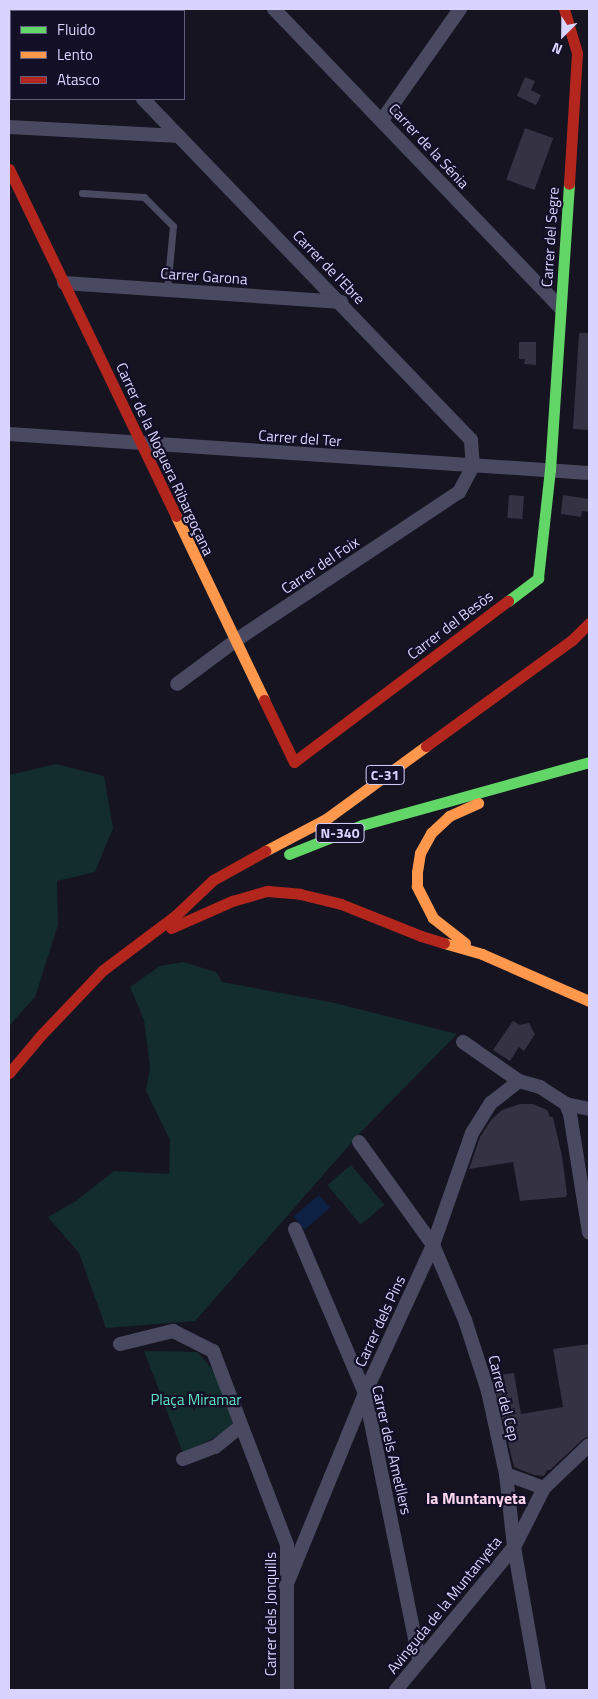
<!DOCTYPE html>
<html>
<head>
<meta charset="utf-8">
<style>
  body { margin:0 }
  #map { position:relative; width:598px; height:1699px; overflow:hidden; background:#161421; font-family:"Titillium Web",sans-serif }
  div>[style] { position:absolute }
  .green>* { inset:0; background:#132c2d; transform-origin:0 0 }
  .water>* { inset:0; background:#0d2144; transform-origin:0 0 }
  .building>* { inset:0; background:#343243; transform-origin:0 0 }
  .lane>* { height:7px; margin:-3.5px; padding:0 3.5px; transform-origin:3.5px; border-radius:3.5px; background:#4a4962 }
  .street>* { height:14px; margin:-7px; padding:0 7px; transform-origin:7px; border-radius:7px; background:#4a4962 }
  .fast>* { height:11px; margin:-5.5px; padding:0 5.5px; transform-origin:5.5px; border-radius:5.5px; background:#63d668 }
  .slow>* { height:11px; margin:-5.5px; padding:0 5.5px; transform-origin:5.5px; border-radius:5.5px; background:#ff974d }
  .jam>* { height:11px; margin:-5.5px; padding:0 5.5px; transform-origin:5.5px; border-radius:5.5px; background:#b3261e }
  span { translate:-50% -50%; white-space:nowrap; text-align:center; line-height:1.15; -webkit-text-stroke:4.5px #130f26; paint-order:stroke }
  .shield-label span { padding:1px 4px; background:#130f26; border:1px solid; border-radius:4px; -webkit-text-stroke-width:0 }
  .shield-label { font-size:14px; color:#d9d4ff; font-weight:700 }
  .street-label { font-size:15px; color:#d9d4ff }
  .park-label { font-size:15px; color:#5fe0c0 }
  .neighbourhood-label { font-size:16px; color:#ffd6f0; font-weight:700 }
  .frame { position:absolute; inset:0; border:10px solid #d9d4ff; pointer-events:none }
  .legend { position:absolute; left:10px; top:10px; width:175px; height:90px; box-sizing:border-box; background:#130f26; border:1px solid #625e7d; margin:0; padding:6px 9px; list-style:none; font-size:15px; color:#d9d4ff }
  .legend li { display:flex; align-items:center; gap:10px; height:25px }
  .legend b { width:25px; border:1px solid #625e7d }
  .north { position:absolute; left:538px; top:10px; width:50px; height:50px; -webkit-text-stroke:4px #130f26; paint-order:stroke; rotate:203deg; font-size:14px; font-weight:700; line-height:20px; text-align:center; color:#d9d4ff }
  .north::after { content:''; display:block; margin:auto; width:18px; height:22px; background:#d9d4ff; clip-path:polygon(50% 0,100% 100%,50% 72%,0 100%) }
</style>
</head>
<body>
<div id="map">
  <div class="green">
    <div style="clip-path:polygon(56px 764px,104px 776px,113px 828px,95px 872px,57px 881px,58px 925px,35px 997px,9px 1026px,9px 775px)"></div>
    <div style="clip-path:polygon(183px 962px,216px 972px,222px 982px,335px 1003px,457px 1034px,360px 1133px,195px 1321px,106px 1328px,79px 1253px,48px 1217px,76px 1201px,114px 1171px,169px 1174px,170px 1140px,146px 1091px,150px 1067px,144px 1020px,130px 987px,160px 966px)"></div>
    <div style="left:351px;top:1165px;width:52px;height:31px;rotate:50deg"></div>
    <div style="clip-path:polygon(144px 1351px,198px 1352px,224px 1384px,233px 1424px,214px 1438px,183px 1453px)"></div>
  </div>
  <div class="water">
    <div style="left:319px;top:1195px;width:17px;height:33px;rotate:50deg"></div>
  </div>
  <div class="building">
    <div style="clip-path:polygon(525px 77px,535px 81px,531px 90px,541px 95px,536px 105px,517px 96px)"></div>
    <div style="left:525px;top:128px;width:30px;height:55px;rotate:20deg"></div>
    <div style="clip-path:polygon(579px 333px,589px 333px,589px 430px,573px 429px)"></div>
    <div style="clip-path:polygon(519px 342px,536px 342px,536px 365px,524px 364px,525px 359px,519px 359px)"></div>
    <div style="left:509px;top:495px;width:15px;height:23px;rotate:4deg"></div>
    <div style="clip-path:polygon(563px 495px,589px 499px,589px 512px,582px 511px,581px 517px,561px 514px)"></div>
    <div style="clip-path:polygon(513px 1021px,520px 1025px,529px 1023px,535px 1034px,524px 1051px,519px 1047px,510px 1061px,493px 1050px)"></div>
    <div style="clip-path:polygon(520px 1104px,533px 1104px,547px 1110px,550px 1117px,553px 1117px,562px 1156px,567px 1194px,566px 1197px,520px 1201px,513px 1162px,469px 1169px,480px 1137px,491px 1120px,502px 1110px)"></div>
    <div style="clip-path:polygon(589px 1344px,589px 1436px,583px 1439px,550px 1470px,547px 1470px,544px 1476px,534px 1475px,514px 1467px,492px 1376px,514px 1373px,521px 1414px,563px 1407px,553px 1349px)"></div>
  </div>
  <div class="lane">
    <div style="left:82px;top:193px;width:62px;rotate:3.7deg"></div>
    <div style="left:144px;top:197px;width:41px;rotate:45deg"></div>
    <div style="left:173px;top:226px;width:63px;rotate:95.4deg"></div>
  </div>
  <div class="street">
    <div style="left:58px;top:9px;width:3px;rotate:45deg"></div>
    <div style="left:274px;top:9px;width:413px;rotate:46.2deg"></div>
    <div style="left:143px;top:99px;width:473px;rotate:46.1deg"></div>
    <div style="left:471px;top:440px;width:26px;rotate:86deg"></div>
    <div style="left:473px;top:466px;width:30px;rotate:118deg"></div>
    <div style="left:459px;top:492px;width:269px;rotate:146.4deg"></div>
    <div style="left:235px;top:641px;width:72px;rotate:143.4deg"></div>
    <div style="left:382px;top:120px;width:136px;rotate:-54.9deg"></div>
    <div style="left:9px;top:127px;width:170px;rotate:3deg"></div>
    <div style="left:64px;top:283px;width:278px;rotate:3.9deg"></div>
    <div style="left:9px;top:434px;width:581px;rotate:3.85deg"></div>
    <div style="left:463px;top:1042px;width:68px;rotate:34.9deg"></div>
    <div style="left:519px;top:1081px;width:22px;rotate:16deg"></div>
    <div style="left:540px;top:1087px;width:31px;rotate:33deg"></div>
    <div style="left:566px;top:1104px;width:11px;rotate:68deg"></div>
    <div style="left:570px;top:1114px;width:120px;rotate:80.9deg"></div>
    <div style="left:566px;top:1104px;width:24px;rotate:12deg"></div>
    <div style="left:359px;top:1142px;width:127px;rotate:54.3deg"></div>
    <div style="left:433px;top:1245px;width:82px;rotate:66.9deg"></div>
    <div style="left:465px;top:1320px;width:75px;rotate:72.1deg"></div>
    <div style="left:488px;top:1391px;width:85px;rotate:77.8deg"></div>
    <div style="left:506px;top:1474px;width:73px;rotate:83.7deg"></div>
    <div style="left:514px;top:1547px;width:145px;rotate:80.1deg"></div>
    <div style="left:295px;top:1229px;width:178px;rotate:66.9deg"></div>
    <div style="left:365px;top:1393px;width:271px;rotate:78.5deg"></div>
    <div style="left:120px;top:1344px;width:55px;rotate:-13.8deg"></div>
    <div style="left:173px;top:1331px;width:45px;rotate:26.6deg"></div>
    <div style="left:213px;top:1351px;width:208px;rotate:69.1deg"></div>
    <div style="left:287px;top:1545px;width:145px;rotate:90deg"></div>
    <div style="left:183px;top:1459px;width:34px;rotate:-21deg"></div>
    <div style="left:215px;top:1447px;width:33px;rotate:-39deg"></div>
    <div style="left:506px;top:1474px;width:40px;rotate:20.2deg"></div>
    <div style="left:286px;top:1586px;width:209px;rotate:-67.7deg"></div>
    <div style="left:365px;top:1393px;width:163px;rotate:-65.3deg"></div>
    <div style="left:433px;top:1245px;width:119px;rotate:-70.8deg"></div>
    <div style="left:472px;top:1133px;width:36px;rotate:-58deg"></div>
    <div style="left:491px;top:1103px;width:36px;rotate:-38deg"></div>
    <div style="left:396px;top:1690px;width:185px;rotate:-50.5deg"></div>
    <div style="left:514px;top:1547px;width:66px;rotate:-63deg"></div>
    <div style="left:544px;top:1488px;width:62px;rotate:-43.7deg"></div>
  </div>
  <div class="fast">
    <div style="left:508px;top:601px;width:38px;rotate:-37deg"></div>
    <div style="left:538px;top:578px;width:109px;rotate:-83.7deg"></div>
    <div style="left:550px;top:470px;width:287px;rotate:-86.2deg"></div>
    <div style="left:289px;top:854px;width:79px;rotate:-21.7deg"></div>
    <div style="left:362px;top:825px;width:236px;rotate:-15.5deg"></div>
  </div>
  <div class="slow">
    <div style="left:176px;top:516px;width:204px;rotate:64.4deg"></div>
    <div style="left:265px;top:851px;width:69px;rotate:-27.7deg"></div>
    <div style="left:326px;top:819px;width:124px;rotate:-36.1deg"></div>
    <div style="left:444px;top:943px;width:40px;rotate:16deg"></div>
    <div style="left:482px;top:954px;width:117px;rotate:23.7deg"></div>
    <div style="left:465px;top:943px;width:41px;rotate:-142deg"></div>
    <div style="left:433px;top:918px;width:36px;rotate:-117deg"></div>
    <div style="left:417px;top:886px;width:14px;rotate:-90deg"></div>
    <div style="left:417px;top:872px;width:19px;rotate:-81deg"></div>
    <div style="left:420px;top:853px;width:23px;rotate:-61deg"></div>
    <div style="left:431px;top:833px;width:25px;rotate:-43deg"></div>
    <div style="left:449px;top:816px;width:32px;rotate:-24deg"></div>
  </div>
  <div class="jam">
    <div style="left:564px;top:9px;width:46px;rotate:73.5deg"></div>
    <div style="left:577px;top:53px;width:131px;rotate:93.5deg"></div>
    <div style="left:9px;top:169px;width:385px;rotate:64.3deg"></div>
    <div style="left:264px;top:700px;width:69px;rotate:64.2deg"></div>
    <div style="left:294px;top:762px;width:268px;rotate:-37deg"></div>
    <div style="left:426px;top:746px;width:180px;rotate:-36deg"></div>
    <div style="left:572px;top:640px;width:24px;rotate:-45deg"></div>
    <div style="left:171px;top:928px;width:67px;rotate:-23.9deg"></div>
    <div style="left:232px;top:901px;width:37px;rotate:-16deg"></div>
    <div style="left:268px;top:891px;width:32px;rotate:5deg"></div>
    <div style="left:300px;top:894px;width:42px;rotate:13.7deg"></div>
    <div style="left:341px;top:904px;width:86px;rotate:21.8deg"></div>
    <div style="left:421px;top:936px;width:24px;rotate:17deg"></div>
    <div style="left:9px;top:1073px;width:51px;rotate:-49.8deg"></div>
    <div style="left:42px;top:1034px;width:88px;rotate:-46.4deg"></div>
    <div style="left:103px;top:970px;width:90px;rotate:-36.9deg"></div>
    <div style="left:175px;top:916px;width:52px;rotate:-43.5deg"></div>
    <div style="left:213px;top:880px;width:60px;rotate:-29.1deg"></div>
  </div>
  <div class="shield-label">
    <span style="left:385px;top:775px">C-31</span>
    <span style="left:340px;top:833px">N-340</span>
  </div>
  <div class="street-label">
    <span style="left:429px;top:146px;rotate:47deg">Carrer de la Sénia</span>
    <span style="left:550px;top:237px;rotate:-86deg">Carrer del Segre</span>
    <span style="left:329px;top:267px;rotate:46deg">Carrer de l'Ebre</span>
    <span style="left:204px;top:276px;rotate:4deg">Carrer Garona</span>
    <span style="left:300px;top:438px;rotate:4deg">Carrer del Ter</span>
    <span style="left:165px;top:459px;rotate:65deg">Carrer de la Noguera Ribargoçana</span>
    <span style="left:320px;top:565px;rotate:-34deg">Carrer del Foix</span>
    <span style="left:450px;top:625px;rotate:-37deg">Carrer del Besòs</span>
    <span style="left:380px;top:1321px;rotate:-65deg">Carrer dels Pins</span>
    <span style="left:504px;top:1398px;rotate:76deg">Carrer del Cep</span>
    <span style="left:392px;top:1450px;rotate:77deg">Carrer dels Ametllers</span>
    <span style="left:444px;top:1605px;rotate:-51deg">Avinguda de la Muntanyeta</span>
    <span style="left:271px;top:1614px;rotate:-90deg">Carrer dels Jonquills</span>
  </div>
  <div class="park-label">
    <span style="left:196px;top:1400px">Plaça Miramar</span>
  </div>
  <div class="neighbourhood-label">
    <span style="left:476px;top:1498px">la Muntanyeta</span>
  </div>
  <div class="frame"></div>
  <ul class="legend">
  <li><b style="height:6px;background:#63d668"></b>Fluido</li>
  <li><b style="height:6px;background:#ff974d"></b>Lento</li>
  <li><b style="height:6px;background:#b3261e"></b>Atasco</li>
  </ul>
  <div class="north">N</div>
</div>
</body>
</html>
